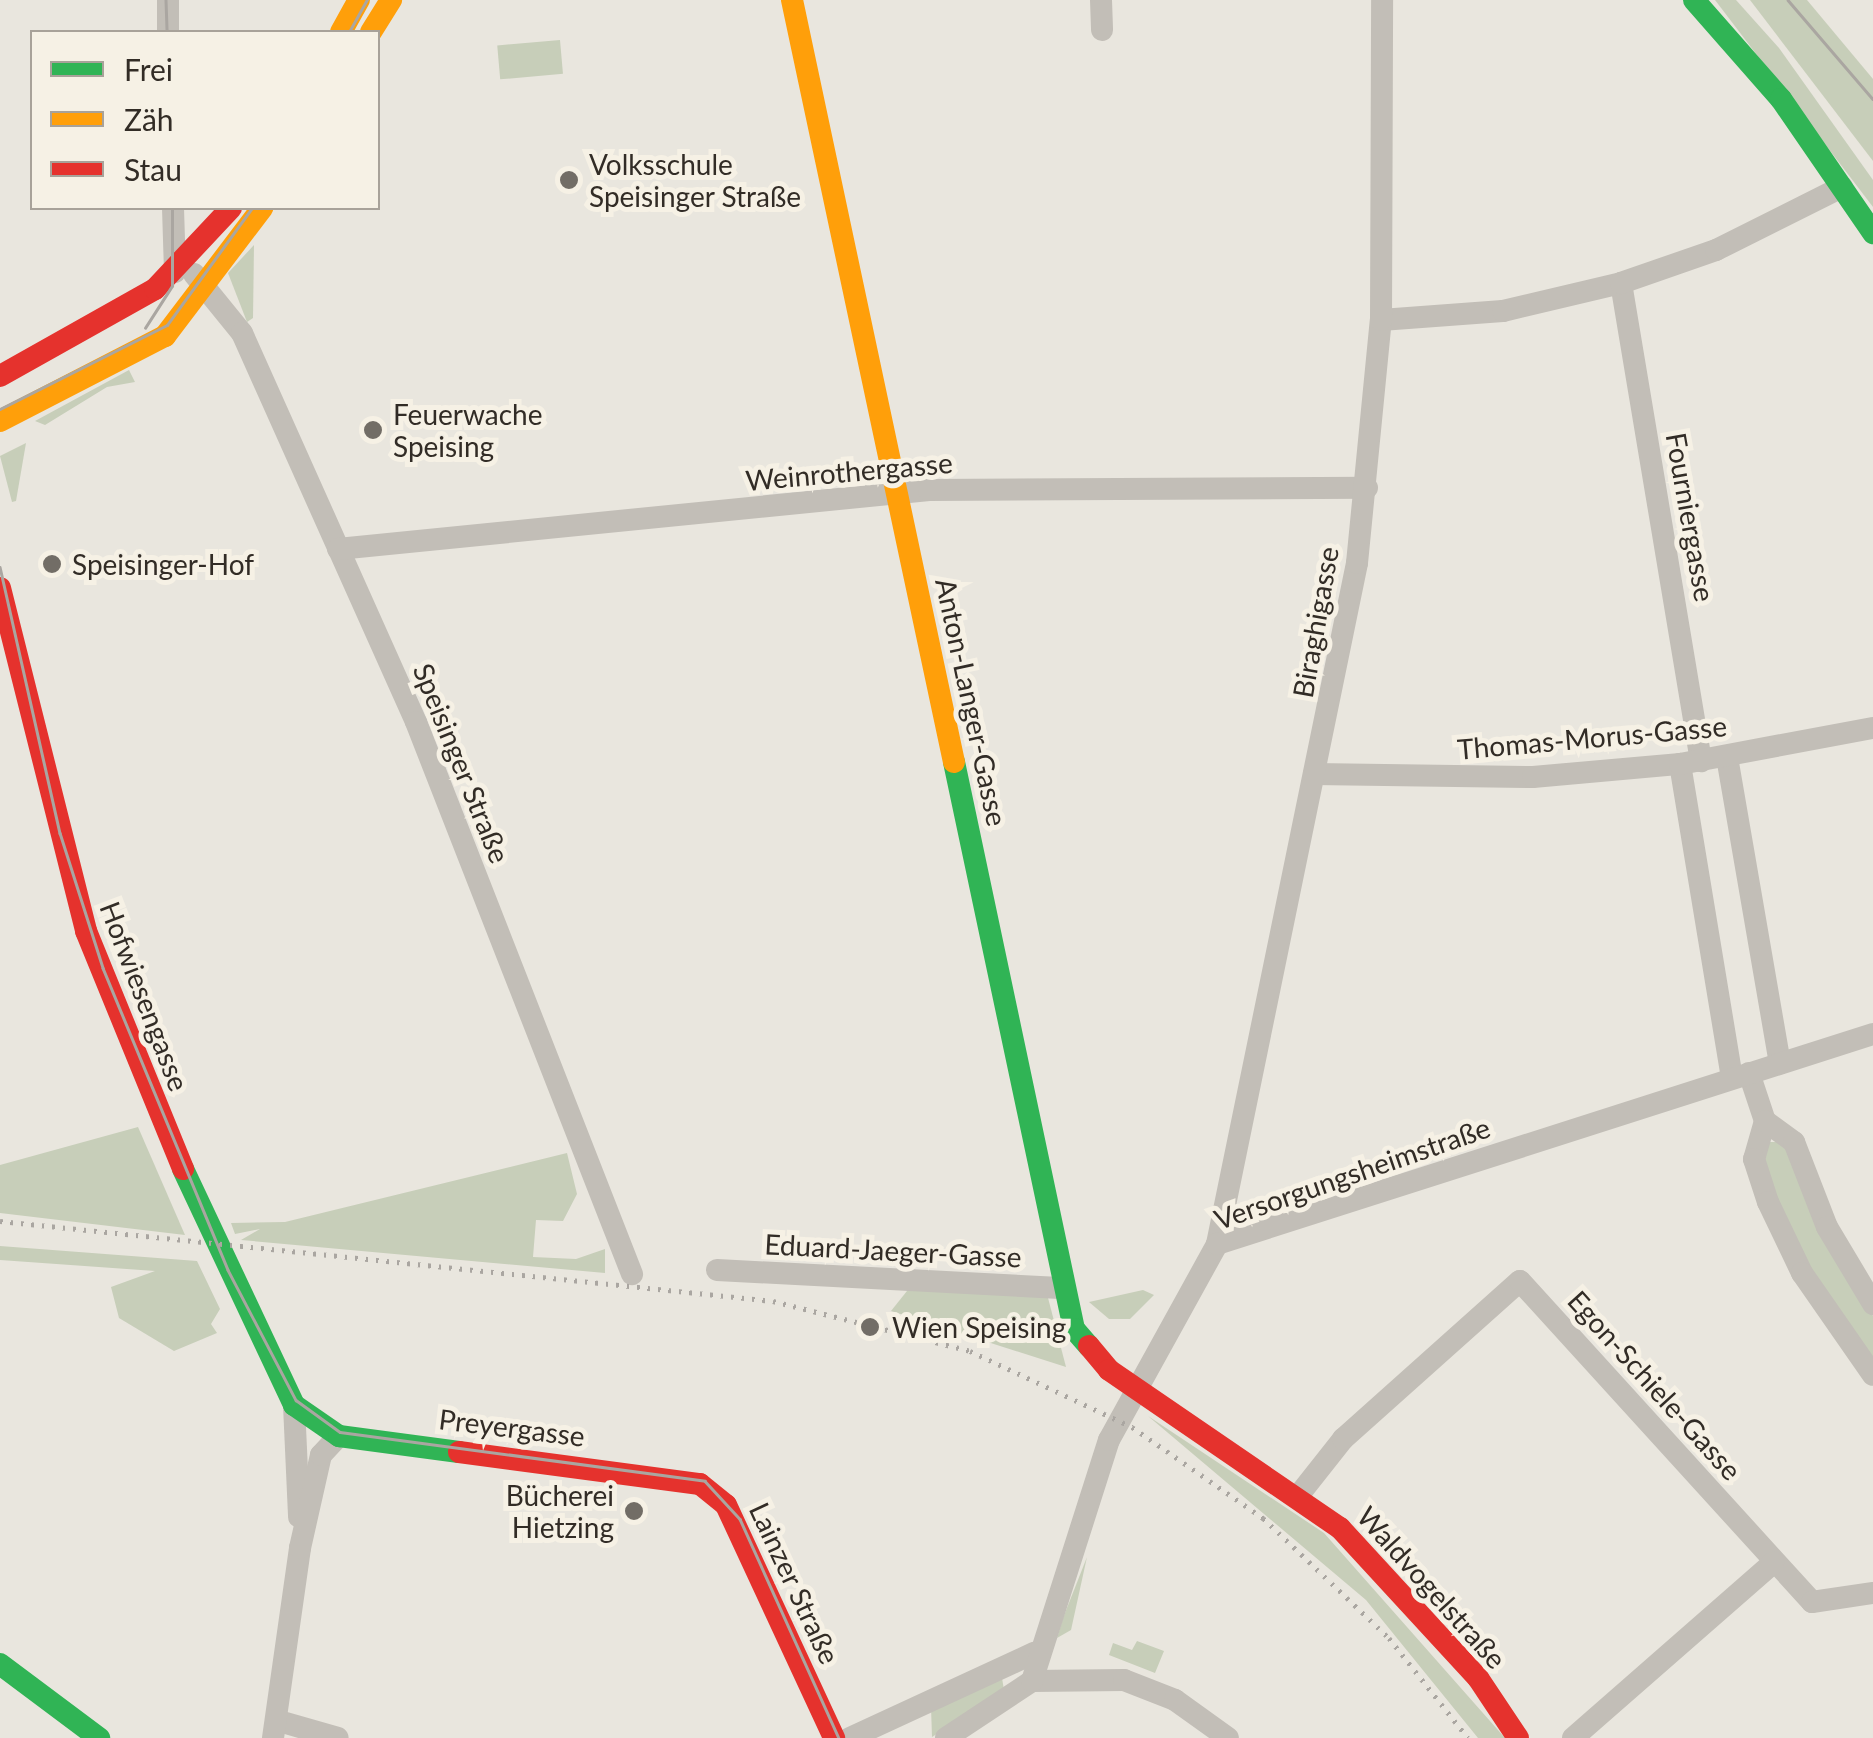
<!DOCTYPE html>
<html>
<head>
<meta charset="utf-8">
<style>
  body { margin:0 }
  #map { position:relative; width:1873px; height:1738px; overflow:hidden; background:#e9e6de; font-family:Lato,sans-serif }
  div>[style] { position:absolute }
  .green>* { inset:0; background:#c7ceb9; transform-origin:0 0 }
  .street>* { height:22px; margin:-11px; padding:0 11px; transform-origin:11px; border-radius:11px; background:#c2beb7 }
  .fast>* { height:22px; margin:-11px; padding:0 11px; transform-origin:11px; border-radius:11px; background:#30b455 }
  .slow>* { height:22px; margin:-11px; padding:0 11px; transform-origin:11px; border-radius:11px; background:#ff9f0a }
  .jam>* { height:22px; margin:-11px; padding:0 11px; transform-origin:11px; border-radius:11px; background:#e5322d }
  .tram>* { height:2.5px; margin:-1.25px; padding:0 1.25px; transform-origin:1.25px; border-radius:1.25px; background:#aaa6a1 }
  .rail>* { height:5px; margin-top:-2.5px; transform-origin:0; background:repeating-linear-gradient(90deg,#aaa6a1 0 2.5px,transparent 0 10.5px) }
  .dots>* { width:28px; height:28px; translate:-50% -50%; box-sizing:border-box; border:5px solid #f6f1e5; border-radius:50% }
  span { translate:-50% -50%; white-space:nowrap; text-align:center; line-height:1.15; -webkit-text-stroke:10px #f6f1e5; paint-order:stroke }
  .poi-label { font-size:28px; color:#322c26 }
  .left { translate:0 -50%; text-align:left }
  .right { translate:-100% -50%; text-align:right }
  .street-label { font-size:28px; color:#322c26 }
  .legend { position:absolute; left:30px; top:30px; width:350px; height:180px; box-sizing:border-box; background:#f6f1e5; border:2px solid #a8a299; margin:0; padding:12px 18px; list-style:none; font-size:30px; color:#322c26 }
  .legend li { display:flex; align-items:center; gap:20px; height:50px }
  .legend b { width:50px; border:2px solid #a8a299 }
</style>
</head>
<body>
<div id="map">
  <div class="green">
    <div style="clip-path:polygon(1715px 0,1736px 0,1779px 48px,1873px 180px,1873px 207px)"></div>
    <div style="clip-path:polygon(1750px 0,1807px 0,1873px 79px,1873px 161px)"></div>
    <div style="left:560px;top:40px;width:34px;height:63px;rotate:85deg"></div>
    <div style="clip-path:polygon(254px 245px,253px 318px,247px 322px,228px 273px)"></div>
    <div style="clip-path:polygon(129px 370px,135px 382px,107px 387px,45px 425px,35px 421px)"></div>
    <div style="clip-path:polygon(26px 443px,16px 501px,12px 502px,0 456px)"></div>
    <div style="clip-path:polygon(138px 1127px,185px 1235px,0 1213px,0 1165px)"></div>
    <div style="clip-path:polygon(1768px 1142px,1782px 1142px,1873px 1316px,1873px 1364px,1814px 1279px,1763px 1168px)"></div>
    <div style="clip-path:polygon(567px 1153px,577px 1194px,563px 1221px,536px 1220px,533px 1257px,576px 1259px,605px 1249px,605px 1273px,241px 1240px,260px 1229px,235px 1234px,231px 1223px,285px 1222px)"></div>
    <div style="clip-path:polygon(0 1246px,197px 1261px,220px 1309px,211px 1324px,217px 1333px,174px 1351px,119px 1318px,111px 1287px,155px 1271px,0 1260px)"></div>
    <div style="clip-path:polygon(911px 1286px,1047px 1294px,1066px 1367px,891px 1311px)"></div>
    <div style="clip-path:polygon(1143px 1290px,1154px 1295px,1130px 1319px,1109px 1319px,1089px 1302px)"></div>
    <div style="clip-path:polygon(1148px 1416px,1324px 1533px,1505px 1738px,1478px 1738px,1366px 1600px)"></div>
    <div style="clip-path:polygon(1087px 1557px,1071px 1630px,1057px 1638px,1063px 1618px)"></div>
    <div style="clip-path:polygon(1137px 1641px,1164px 1651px,1155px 1673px,1109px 1655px,1113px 1643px,1132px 1650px)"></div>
    <div style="clip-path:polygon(1002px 1678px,1004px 1690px,932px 1737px,931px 1707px)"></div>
  </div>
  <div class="street">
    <div style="left:168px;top:0;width:32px;rotate:90deg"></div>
    <div style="left:1101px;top:0;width:30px;rotate:88deg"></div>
    <div style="left:173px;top:208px;width:64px;rotate:88.2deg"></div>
    <div style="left:194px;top:274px;width:76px;rotate:50.9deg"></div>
    <div style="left:242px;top:333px;width:426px;rotate:65.9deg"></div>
    <div style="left:416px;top:722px;width:593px;rotate:68.63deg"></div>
    <div style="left:1621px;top:283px;width:485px;rotate:80.5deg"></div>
    <div style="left:1381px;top:320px;width:122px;rotate:-4.2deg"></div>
    <div style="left:1503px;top:311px;width:121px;rotate:-13.3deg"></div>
    <div style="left:1621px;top:283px;width:101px;rotate:-19.2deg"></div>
    <div style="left:1716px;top:250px;width:141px;rotate:-26.6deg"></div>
    <div style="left:338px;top:549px;width:594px;rotate:-5.7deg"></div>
    <div style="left:929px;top:490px;width:438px;rotate:-0.3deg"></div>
    <div style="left:1727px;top:757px;width:311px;rotate:80.2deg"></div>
    <div style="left:1680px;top:764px;width:318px;rotate:80.6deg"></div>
    <div style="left:1314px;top:774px;width:219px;rotate:0.8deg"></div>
    <div style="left:1533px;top:777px;width:148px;rotate:-5.1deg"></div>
    <div style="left:1680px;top:764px;width:196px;rotate:-10.6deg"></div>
    <div style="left:1749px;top:1073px;width:51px;rotate:71.6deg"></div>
    <div style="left:1765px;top:1121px;width:40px;rotate:106deg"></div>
    <div style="left:1754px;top:1159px;width:45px;rotate:72deg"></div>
    <div style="left:1768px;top:1202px;width:79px;rotate:64.4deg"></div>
    <div style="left:1802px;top:1273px;width:124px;rotate:55.2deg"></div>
    <div style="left:1765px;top:1121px;width:36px;rotate:36deg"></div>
    <div style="left:1794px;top:1142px;width:91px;rotate:68.8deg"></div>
    <div style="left:1827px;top:1227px;width:90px;rotate:59.1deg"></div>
    <div style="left:1217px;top:1244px;width:695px;rotate:-78.38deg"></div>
    <div style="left:1357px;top:563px;width:244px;rotate:-84.4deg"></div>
    <div style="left:1381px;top:320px;width:320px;rotate:-89.8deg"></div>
    <div style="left:717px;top:1270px;width:348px;rotate:3deg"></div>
    <div style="left:294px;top:1405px;width:112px;rotate:87.4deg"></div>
    <div style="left:1298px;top:1496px;width:73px;rotate:-51.7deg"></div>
    <div style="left:1343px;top:1439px;width:237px;rotate:-41.8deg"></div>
    <div style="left:1520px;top:1281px;width:434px;rotate:47.7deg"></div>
    <div style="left:1812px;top:1602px;width:62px;rotate:-8.4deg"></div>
    <div style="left:1032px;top:1681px;width:92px;rotate:-0.6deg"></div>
    <div style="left:1124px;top:1680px;width:55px;rotate:21.4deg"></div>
    <div style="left:1175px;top:1700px;width:65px;rotate:35.6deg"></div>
    <div style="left:279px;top:1721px;width:61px;rotate:16.1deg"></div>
    <div style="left:273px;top:1738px;width:192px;rotate:-81.9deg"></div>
    <div style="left:300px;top:1548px;width:95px;rotate:-77.3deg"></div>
    <div style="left:321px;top:1455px;width:26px;rotate:-47deg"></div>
    <div style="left:850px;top:1738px;width:203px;rotate:-24.8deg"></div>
    <div style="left:946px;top:1738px;width:103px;rotate:-33.5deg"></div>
    <div style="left:1032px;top:1681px;width:253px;rotate:-72.3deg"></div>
    <div style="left:1109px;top:1440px;width:224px;rotate:-61.1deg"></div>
    <div style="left:1217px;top:1244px;width:689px;rotate:-17.75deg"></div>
    <div style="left:1573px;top:1738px;width:266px;rotate:-41.2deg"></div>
  </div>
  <div class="fast">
    <div style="left:1694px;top:0;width:132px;rotate:48.7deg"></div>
    <div style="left:1781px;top:99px;width:163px;rotate:55.5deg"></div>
    <div style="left:954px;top:762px;width:580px;rotate:78.05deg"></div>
    <div style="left:1074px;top:1329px;width:23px;rotate:49deg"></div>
    <div style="left:183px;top:1169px;width:261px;rotate:64.8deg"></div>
    <div style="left:294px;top:1405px;width:55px;rotate:34.6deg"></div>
    <div style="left:339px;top:1436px;width:121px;rotate:7.6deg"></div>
    <div style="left:0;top:1664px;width:124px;rotate:36.8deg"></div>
  </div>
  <div class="slow">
    <div style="left:792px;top:0;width:779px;rotate:78deg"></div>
    <div style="left:341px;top:32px;width:37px;rotate:-61deg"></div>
    <div style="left:371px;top:32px;width:38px;rotate:-58deg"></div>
    <div style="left:0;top:421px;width:186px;rotate:-27.3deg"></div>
    <div style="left:165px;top:336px;width:161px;rotate:-52.8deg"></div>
  </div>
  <div class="jam">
    <div style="left:0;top:376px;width:178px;rotate:-29.3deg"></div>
    <div style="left:155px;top:289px;width:111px;rotate:-46.8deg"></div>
    <div style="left:0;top:588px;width:354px;rotate:75.9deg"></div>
    <div style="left:86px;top:931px;width:257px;rotate:67.8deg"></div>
    <div style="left:1089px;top:1346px;width:31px;rotate:50deg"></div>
    <div style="left:1109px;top:1370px;width:280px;rotate:34.4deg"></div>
    <div style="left:1340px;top:1528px;width:204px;rotate:47.4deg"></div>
    <div style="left:1478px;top:1678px;width:72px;rotate:56.3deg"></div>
    <div style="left:459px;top:1452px;width:243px;rotate:7.6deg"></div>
    <div style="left:700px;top:1484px;width:33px;rotate:39deg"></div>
    <div style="left:726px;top:1505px;width:257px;rotate:65.1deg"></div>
  </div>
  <div class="tram">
    <div style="left:166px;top:0;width:32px;rotate:88deg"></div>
    <div style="left:1788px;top:0;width:130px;rotate:49.4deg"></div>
    <div style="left:349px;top:32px;width:37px;rotate:-61deg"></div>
    <div style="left:145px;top:328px;width:50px;rotate:-57.3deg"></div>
    <div style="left:172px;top:286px;width:78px;rotate:-90deg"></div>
    <div style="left:0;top:409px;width:187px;rotate:-26.7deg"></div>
    <div style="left:167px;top:325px;width:145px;rotate:-54deg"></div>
    <div style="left:0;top:567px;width:273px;rotate:77.3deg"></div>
    <div style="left:60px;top:833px;width:142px;rotate:72.3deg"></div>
    <div style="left:103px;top:968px;width:327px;rotate:67.5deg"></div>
    <div style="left:228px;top:1270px;width:147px;rotate:62.4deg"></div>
    <div style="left:296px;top:1400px;width:54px;rotate:36deg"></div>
    <div style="left:340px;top:1432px;width:368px;rotate:7.6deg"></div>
    <div style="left:705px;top:1481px;width:52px;rotate:47.4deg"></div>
    <div style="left:740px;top:1519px;width:240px;rotate:65.7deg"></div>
  </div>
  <div class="rail">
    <div style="left:0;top:1221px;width:777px;rotate:5.91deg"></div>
    <div style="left:773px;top:1301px;width:203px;rotate:14.2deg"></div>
    <div style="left:970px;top:1351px;width:179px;rotate:25.1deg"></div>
    <div style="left:1132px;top:1427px;width:160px;rotate:34.8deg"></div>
    <div style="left:1263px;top:1518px;width:174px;rotate:43.6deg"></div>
    <div style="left:1389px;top:1638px;width:127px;rotate:51.7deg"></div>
  </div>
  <div class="dots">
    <div style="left:569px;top:180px;background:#726d66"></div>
    <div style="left:373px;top:430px;background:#726d66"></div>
    <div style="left:52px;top:564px;background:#726d66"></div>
    <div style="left:870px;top:1327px;background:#726d66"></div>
    <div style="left:634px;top:1511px;background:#726d66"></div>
  </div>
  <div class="poi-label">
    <span class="left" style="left:589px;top:180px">Volksschule<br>Speisinger Straße</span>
    <span class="left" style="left:393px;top:430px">Feuerwache<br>Speising</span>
    <span class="left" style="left:72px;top:564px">Speisinger-Hof</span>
    <span class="left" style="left:892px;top:1327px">Wien Speising</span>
    <span class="right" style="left:614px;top:1511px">Bücherei<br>Hietzing</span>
  </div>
  <div class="street-label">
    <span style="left:849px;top:471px;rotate:-5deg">Weinrothergasse</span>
    <span style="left:1691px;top:517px;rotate:80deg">Fourniergasse</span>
    <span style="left:1315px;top:622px;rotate:-80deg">Biraghigasse</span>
    <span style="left:972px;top:702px;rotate:78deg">Anton-Langer-Gasse</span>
    <span style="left:1592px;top:737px;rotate:-5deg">Thomas-Morus-Gasse</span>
    <span style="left:462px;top:763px;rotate:68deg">Speisinger Straße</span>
    <span style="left:145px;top:996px;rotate:69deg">Hofwiesengasse</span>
    <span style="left:1352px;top:1173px;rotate:-19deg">Versorgungsheimstraße</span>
    <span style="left:893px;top:1250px;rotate:3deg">Eduard-Jaeger-Gasse</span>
    <span style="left:1655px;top:1385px;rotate:48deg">Egon-Schiele-Gasse</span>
    <span style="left:512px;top:1427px;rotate:7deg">Preyergasse</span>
    <span style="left:795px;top:1583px;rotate:65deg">Lainzer Straße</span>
    <span style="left:1432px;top:1587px;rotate:48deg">Waldvogelstraße</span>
  </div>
  <ul class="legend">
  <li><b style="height:12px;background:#30b455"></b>Frei</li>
  <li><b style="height:12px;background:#ff9f0a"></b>Zäh</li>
  <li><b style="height:12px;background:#e5322d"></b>Stau</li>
  </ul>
</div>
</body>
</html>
